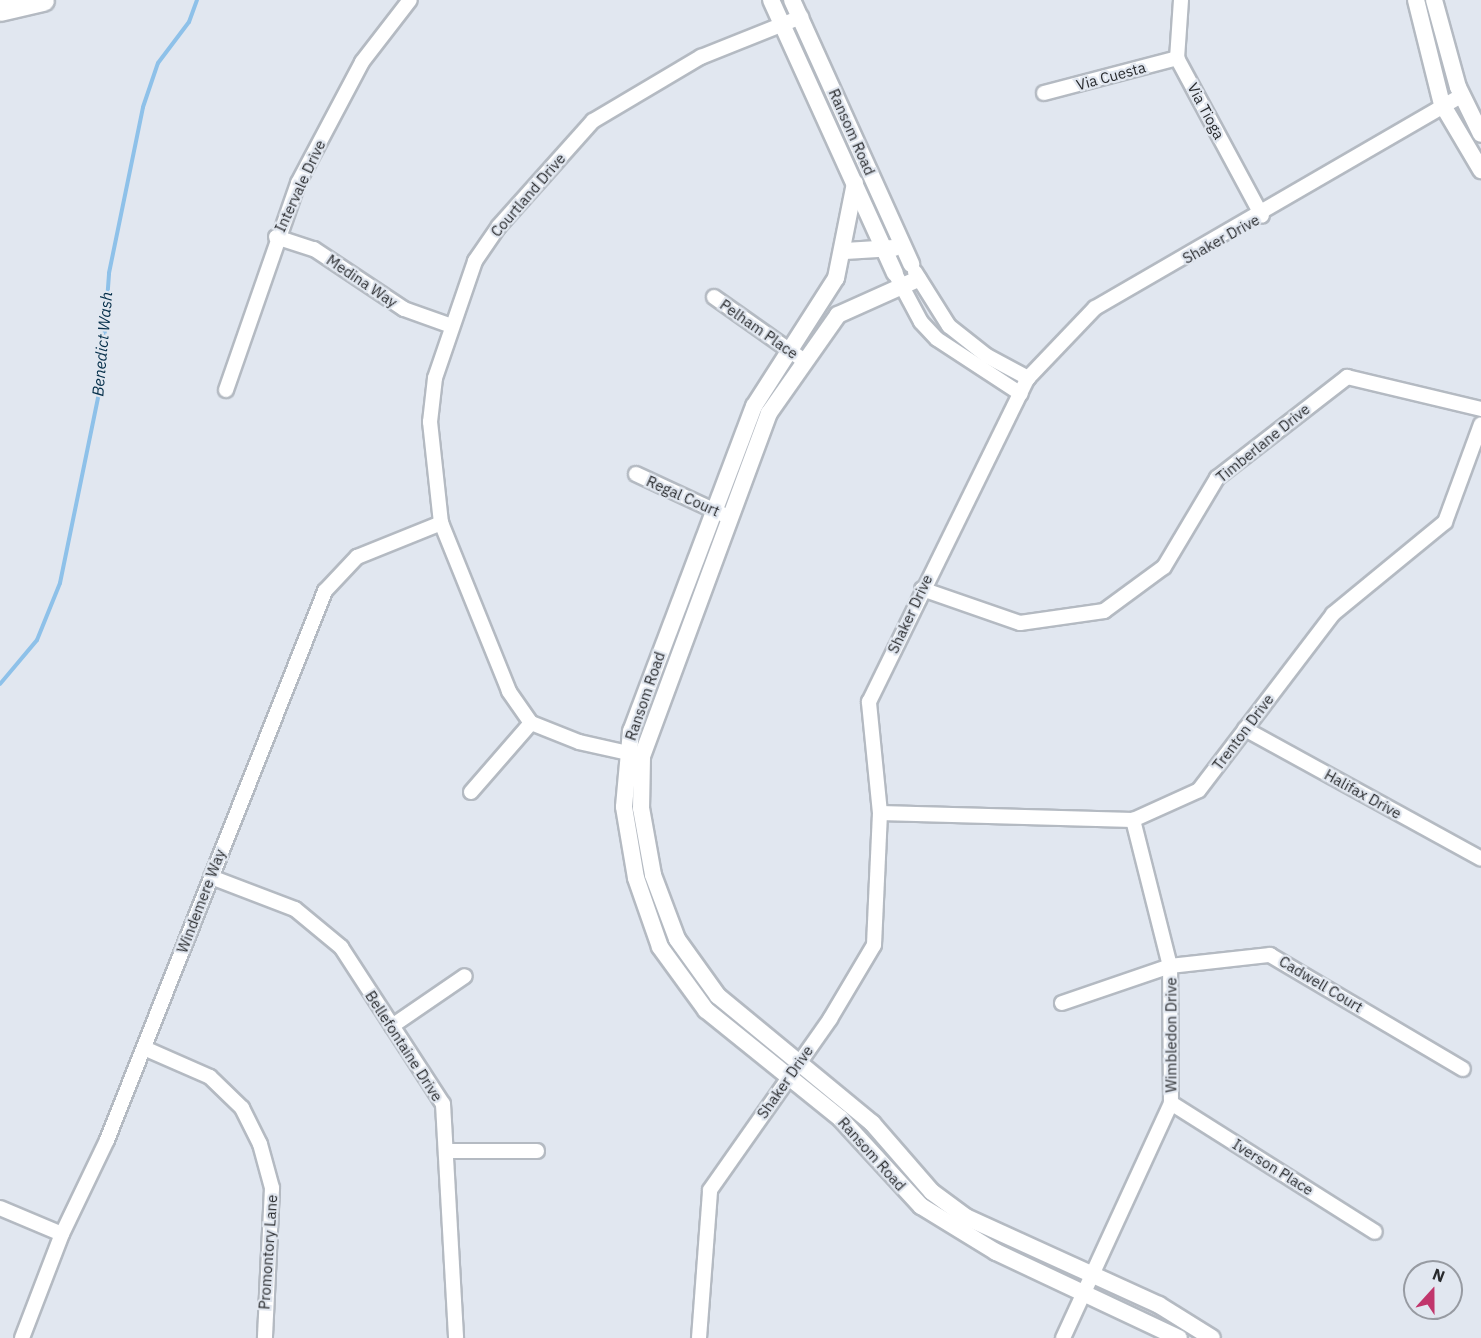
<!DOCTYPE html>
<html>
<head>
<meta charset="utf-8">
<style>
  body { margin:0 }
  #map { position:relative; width:1481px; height:1338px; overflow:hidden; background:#e1e7f0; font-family:"IBM Plex Sans",sans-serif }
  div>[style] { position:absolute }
  .stream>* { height:4px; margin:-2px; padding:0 2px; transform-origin:2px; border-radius:2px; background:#8ec1e9 }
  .roads { filter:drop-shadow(2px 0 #b4bac2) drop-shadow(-2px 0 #b4bac2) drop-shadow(0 2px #b4bac2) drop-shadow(0 -2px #b4bac2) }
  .minor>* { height:14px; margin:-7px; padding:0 7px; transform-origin:7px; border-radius:7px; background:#fff }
  .tertiary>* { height:16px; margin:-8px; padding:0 8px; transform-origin:8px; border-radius:8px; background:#fff }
  .primary>* { height:21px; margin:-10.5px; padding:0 10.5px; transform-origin:10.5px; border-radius:10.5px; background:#fff }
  span { translate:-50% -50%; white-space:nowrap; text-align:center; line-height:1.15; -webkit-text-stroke:4.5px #e1e7f0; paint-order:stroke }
  .street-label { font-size:15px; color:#282a2d }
  .water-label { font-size:16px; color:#052f4a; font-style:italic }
  .north { position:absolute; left:1403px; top:1260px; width:60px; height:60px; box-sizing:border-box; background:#e1e7f0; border:2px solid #979ba2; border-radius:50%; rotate:21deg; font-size:16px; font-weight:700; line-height:24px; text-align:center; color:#282a2d }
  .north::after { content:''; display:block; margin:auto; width:21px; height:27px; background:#c1366c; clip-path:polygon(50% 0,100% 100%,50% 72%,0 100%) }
</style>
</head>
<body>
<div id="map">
  <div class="stream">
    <div style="left:0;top:684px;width:57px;rotate:-49.9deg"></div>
    <div style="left:37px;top:640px;width:61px;rotate:-68deg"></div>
    <div style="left:60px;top:583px;width:204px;rotate:-78.4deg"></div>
    <div style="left:101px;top:383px;width:110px;rotate:-85.8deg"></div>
    <div style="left:109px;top:273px;width:169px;rotate:-78.4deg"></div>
    <div style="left:143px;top:107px;width:46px;rotate:-71.2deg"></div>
    <div style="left:158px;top:63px;width:51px;rotate:-52.9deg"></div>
    <div style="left:189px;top:22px;width:23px;rotate:-70deg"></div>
  </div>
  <div class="roads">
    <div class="minor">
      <div style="left:1181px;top:0;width:58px;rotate:93.9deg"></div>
      <div style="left:1177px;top:58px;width:179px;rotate:61.7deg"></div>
      <div style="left:1044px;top:93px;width:138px;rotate:-14.7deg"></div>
      <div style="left:276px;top:237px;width:40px;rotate:18deg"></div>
      <div style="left:314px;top:249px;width:108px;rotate:33.7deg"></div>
      <div style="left:404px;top:309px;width:48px;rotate:19.6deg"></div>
      <div style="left:915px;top:272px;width:64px;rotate:57.8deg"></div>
      <div style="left:949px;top:326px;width:48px;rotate:38.3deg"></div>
      <div style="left:987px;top:356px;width:47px;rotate:28.2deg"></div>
      <div style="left:897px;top:277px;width:51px;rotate:61.9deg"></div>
      <div style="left:921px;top:322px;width:23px;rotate:47deg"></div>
      <div style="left:937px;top:339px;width:100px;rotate:33.2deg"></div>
      <div style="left:714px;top:297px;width:109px;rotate:35.3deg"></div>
      <div style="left:226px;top:390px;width:219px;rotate:-70.8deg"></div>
      <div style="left:298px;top:183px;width:137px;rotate:-62.1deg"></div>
      <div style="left:362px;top:62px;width:78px;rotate:-52.3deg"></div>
      <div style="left:636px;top:474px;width:97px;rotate:25deg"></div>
      <div style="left:922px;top:589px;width:104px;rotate:19.1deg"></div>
      <div style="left:1020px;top:623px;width:85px;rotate:-8.1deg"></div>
      <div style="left:1104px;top:611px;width:74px;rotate:-36.3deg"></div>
      <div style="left:1164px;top:567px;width:104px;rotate:-59.2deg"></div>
      <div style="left:1217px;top:478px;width:165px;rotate:-37.8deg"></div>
      <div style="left:1347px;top:377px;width:138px;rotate:13.4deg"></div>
      <div style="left:1245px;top:729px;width:269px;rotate:28.8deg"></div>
      <div style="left:637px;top:755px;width:59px;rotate:-167.4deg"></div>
      <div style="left:579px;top:742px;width:52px;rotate:-158.4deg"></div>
      <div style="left:531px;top:723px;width:39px;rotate:-125deg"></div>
      <div style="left:509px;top:691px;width:181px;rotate:-112deg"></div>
      <div style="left:441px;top:523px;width:102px;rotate:-96.2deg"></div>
      <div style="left:430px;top:422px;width:44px;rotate:-83.5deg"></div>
      <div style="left:435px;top:378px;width:124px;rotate:-71.1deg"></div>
      <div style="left:475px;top:261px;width:42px;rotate:-55.6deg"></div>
      <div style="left:499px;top:226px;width:141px;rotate:-48.2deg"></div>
      <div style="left:593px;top:121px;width:126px;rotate:-30.7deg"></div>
      <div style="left:701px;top:57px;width:108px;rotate:-21.8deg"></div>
      <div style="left:471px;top:792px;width:91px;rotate:-49deg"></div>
      <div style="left:880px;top:813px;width:253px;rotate:1.6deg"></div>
      <div style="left:1133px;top:820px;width:72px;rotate:-24.4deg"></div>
      <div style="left:1199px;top:790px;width:221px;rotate:-52.7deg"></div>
      <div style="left:1333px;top:614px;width:145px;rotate:-39.4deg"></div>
      <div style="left:1445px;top:522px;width:104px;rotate:-69.8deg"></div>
      <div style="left:211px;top:877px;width:90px;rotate:20.9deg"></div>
      <div style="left:295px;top:909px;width:60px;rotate:39.6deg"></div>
      <div style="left:341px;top:947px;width:187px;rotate:57deg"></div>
      <div style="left:443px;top:1104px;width:234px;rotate:86.8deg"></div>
      <div style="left:1062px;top:1003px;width:114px;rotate:-18.9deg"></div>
      <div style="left:1170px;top:966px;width:101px;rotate:-6.3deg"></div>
      <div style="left:1270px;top:955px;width:224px;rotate:30.6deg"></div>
      <div style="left:392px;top:1026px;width:88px;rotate:-34.4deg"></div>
      <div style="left:144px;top:1048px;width:72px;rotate:23.7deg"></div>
      <div style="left:210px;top:1077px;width:45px;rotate:44.1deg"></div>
      <div style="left:242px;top:1108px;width:40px;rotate:63.4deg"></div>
      <div style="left:260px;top:1144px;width:46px;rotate:74.7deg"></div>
      <div style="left:272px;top:1188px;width:150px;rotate:92.7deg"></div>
      <div style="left:1171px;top:1103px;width:241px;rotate:32.3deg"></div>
      <div style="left:449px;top:1151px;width:88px"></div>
      <div style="left:0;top:1208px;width:67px;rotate:22.8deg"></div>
      <div style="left:22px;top:1338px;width:111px;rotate:-69deg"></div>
      <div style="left:62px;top:1234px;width:104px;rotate:-64.4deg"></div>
      <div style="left:107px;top:1140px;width:591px;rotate:-68.34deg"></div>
      <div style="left:325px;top:591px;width:47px;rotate:-46.7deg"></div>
      <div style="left:357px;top:557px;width:91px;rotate:-22deg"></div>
      <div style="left:699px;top:1338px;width:148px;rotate:-85.7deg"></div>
      <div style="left:710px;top:1190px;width:209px;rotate:-54.9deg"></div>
      <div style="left:830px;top:1019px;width:86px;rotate:-59.3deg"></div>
      <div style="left:874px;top:945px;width:132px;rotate:-87.4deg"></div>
      <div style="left:880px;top:813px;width:112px;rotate:-95.7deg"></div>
      <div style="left:869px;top:702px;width:361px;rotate:-63.9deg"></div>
      <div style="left:1028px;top:378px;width:97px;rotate:-46.3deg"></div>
      <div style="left:1095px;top:308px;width:423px;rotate:-30.1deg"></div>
      <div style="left:1063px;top:1338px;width:259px;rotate:-65.3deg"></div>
      <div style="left:1171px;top:1103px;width:137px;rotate:-90.4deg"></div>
      <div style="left:1170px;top:966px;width:151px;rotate:-104.2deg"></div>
    </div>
    <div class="tertiary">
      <div style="left:771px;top:0;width:300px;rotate:65.6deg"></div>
      <div style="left:792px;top:0;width:290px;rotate:65.7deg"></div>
      <div style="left:1416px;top:0;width:107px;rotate:76deg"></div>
      <div style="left:1442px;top:104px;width:77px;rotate:59.4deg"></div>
      <div style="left:1434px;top:0;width:90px;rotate:74.6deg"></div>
      <div style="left:1458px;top:87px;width:52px;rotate:63.9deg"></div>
      <div style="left:855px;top:183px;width:97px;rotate:101.3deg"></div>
      <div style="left:836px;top:278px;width:152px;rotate:122.6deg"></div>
      <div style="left:754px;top:406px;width:347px;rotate:110.7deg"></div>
      <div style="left:631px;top:731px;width:76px;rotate:95.3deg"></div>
      <div style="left:624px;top:807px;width:72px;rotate:80.4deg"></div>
      <div style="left:636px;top:878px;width:73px;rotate:70.8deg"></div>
      <div style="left:660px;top:947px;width:78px;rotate:53.9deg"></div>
      <div style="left:706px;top:1010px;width:172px;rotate:38.9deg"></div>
      <div style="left:840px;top:1118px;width:120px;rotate:47.4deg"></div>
      <div style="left:921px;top:1206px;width:88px;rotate:31.5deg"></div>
      <div style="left:996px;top:1252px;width:202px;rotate:25.2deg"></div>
      <div style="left:845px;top:251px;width:49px;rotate:-3.5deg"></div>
      <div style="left:918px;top:279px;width:88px;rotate:155.8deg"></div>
      <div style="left:838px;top:315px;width:120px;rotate:125.1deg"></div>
      <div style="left:769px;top:413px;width:367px;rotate:110.3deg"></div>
      <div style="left:642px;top:757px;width:51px;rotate:91.1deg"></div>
      <div style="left:641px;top:808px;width:68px;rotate:79.8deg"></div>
      <div style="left:653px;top:875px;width:68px;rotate:69.4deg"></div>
      <div style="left:677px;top:939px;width:70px;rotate:54.3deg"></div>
      <div style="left:718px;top:996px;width:200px;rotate:39.5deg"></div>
      <div style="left:872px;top:1123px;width:91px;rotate:49deg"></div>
      <div style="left:932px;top:1192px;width:42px;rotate:36.3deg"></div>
      <div style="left:966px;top:1217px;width:212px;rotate:24.5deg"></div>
      <div style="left:1159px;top:1305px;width:62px;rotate:31.9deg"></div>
    </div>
    <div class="primary">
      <div style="left:0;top:10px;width:44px;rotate:-13.1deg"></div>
    </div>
  </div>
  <div class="street-label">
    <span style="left:1111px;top:76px;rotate:-15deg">Via Cuesta</span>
    <span style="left:1206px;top:111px;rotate:62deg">Via Tioga</span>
    <span style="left:852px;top:132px;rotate:66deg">Ransom Road</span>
    <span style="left:300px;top:186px;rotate:-65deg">Intervale Drive</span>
    <span style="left:528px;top:195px;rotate:-49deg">Courtland Drive</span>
    <span style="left:1221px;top:239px;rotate:-29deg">Shaker Drive</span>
    <span style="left:362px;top:281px;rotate:34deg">Medina Way</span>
    <span style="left:759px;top:329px;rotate:35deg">Pelham Place</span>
    <span style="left:1263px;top:443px;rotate:-39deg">Timberlane Drive</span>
    <span style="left:683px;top:496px;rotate:24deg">Regal Court</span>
    <span style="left:910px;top:614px;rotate:-65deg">Shaker Drive</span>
    <span style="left:645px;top:696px;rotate:-71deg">Ransom Road</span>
    <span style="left:1243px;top:732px;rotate:-53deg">Trenton Drive</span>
    <span style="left:1363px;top:794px;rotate:29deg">Halifax Drive</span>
    <span style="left:201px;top:901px;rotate:-69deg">Windemere Way</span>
    <span style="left:1321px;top:984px;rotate:31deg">Cadwell Court</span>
    <span style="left:1171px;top:1035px;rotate:-90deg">Wimbledon Drive</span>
    <span style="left:404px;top:1046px;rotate:57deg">Bellefontaine Drive</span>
    <span style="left:785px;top:1082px;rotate:-55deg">Shaker Drive</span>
    <span style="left:872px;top:1154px;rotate:48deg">Ransom Road</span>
    <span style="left:1273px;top:1167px;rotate:32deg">Iverson Place</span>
    <span style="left:268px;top:1252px;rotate:-86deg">Promontory Lane</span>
  </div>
  <div class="water-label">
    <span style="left:102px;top:344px;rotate:-85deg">Benedict Wash</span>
  </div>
  <div class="north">N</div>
</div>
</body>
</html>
